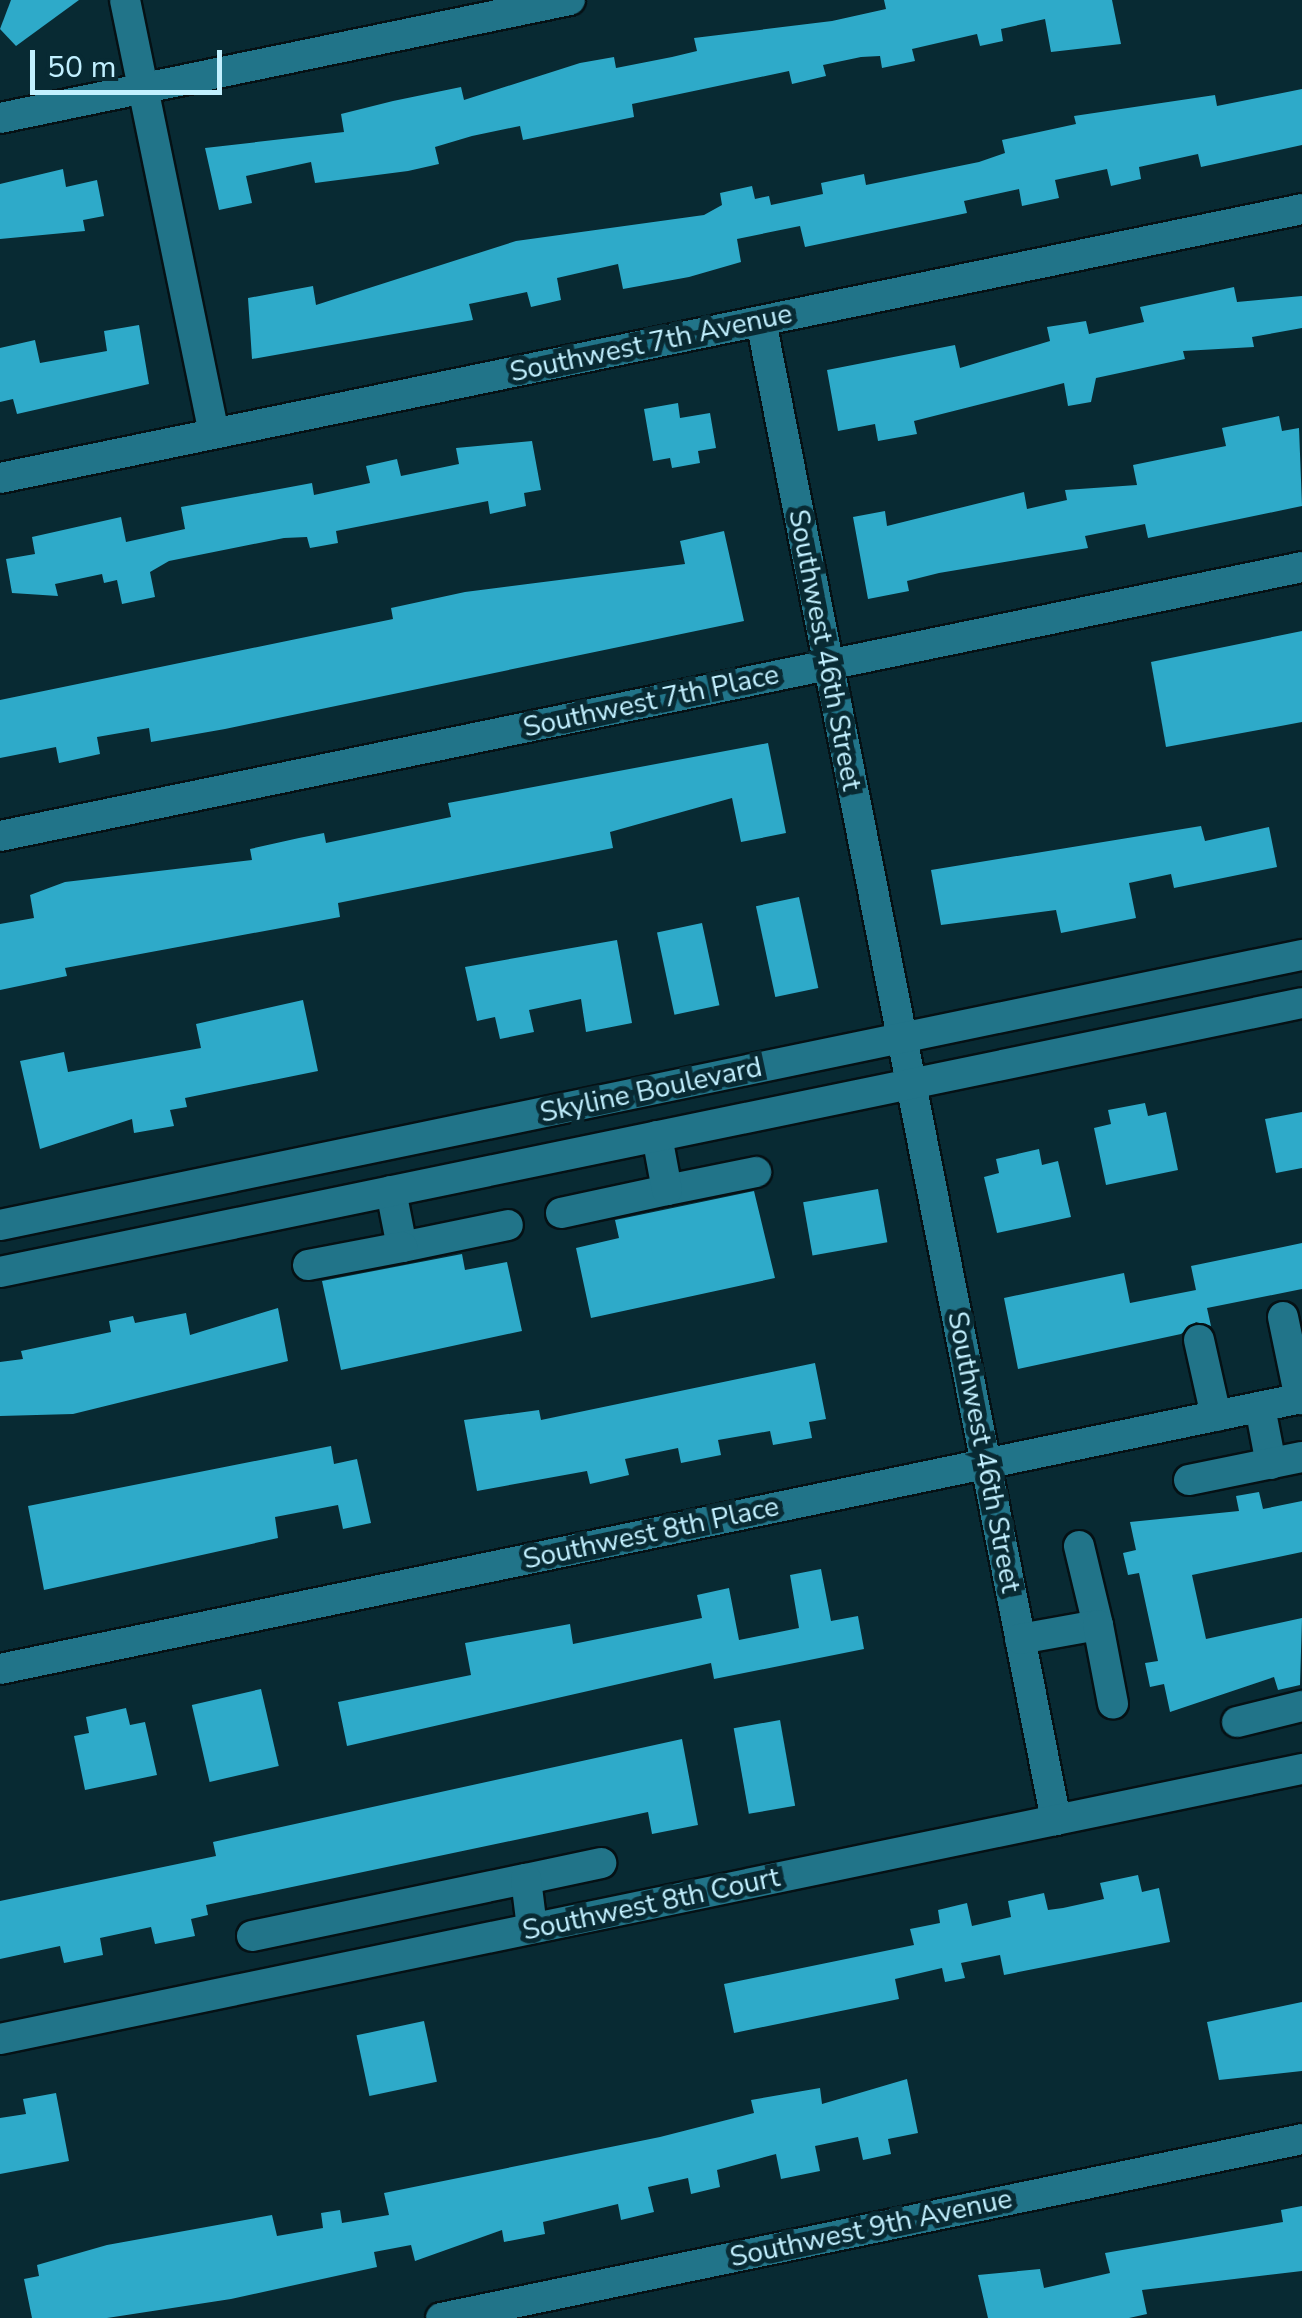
<!DOCTYPE html>
<html>
<head>
<meta charset="utf-8">
<style>
  body { margin:0 }
  #map { position:relative; width:1302px; height:2318px; overflow:hidden; background:#082a33; font-family:"Nunito Sans",sans-serif }
  div>[style] { position:absolute }
  .building>* { inset:0; background:#2eaac9; transform-origin:0 0 }
  .roads { filter:drop-shadow(2px 0 #051115) drop-shadow(-2px 0 #051115) drop-shadow(0 2px #051115) drop-shadow(0 -2px #051115) }
  .minor>* { height:30px; margin:-15px; padding:0 15px; transform-origin:15px; border-radius:15px; background:#217489 }
  span { translate:-50% -50%; white-space:nowrap; text-align:center; line-height:1.15; -webkit-text-stroke:10px #082a33; paint-order:stroke }
  .street-label { font-size:28px; color:#c2f0ff }
  .scale { position:absolute; left:30px; top:50px; width:192px; height:45px; box-sizing:border-box; border:5px solid #c2f0ff; border-top:0; padding-left:12px; font-size:30px; line-height:35px; white-space:nowrap; color:#c2f0ff; -webkit-text-stroke:8px #082a33; paint-order:stroke }
</style>
</head>
<body>
<div id="map">
  <div class="building">
    <div style="clip-path:polygon(11px 0,79px 0,16px 46px,0 29px)"></div>
    <div style="clip-path:polygon(884px 0,1112px 0,1121px 44px,1051px 52px,1045px 19px,1001px 29px,1003px 41px,980px 46px,977px 34px,912px 49px,915px 61px,882px 68px,880px 56px,861px 57px,823px 65px,826px 76px,792px 84px,789px 71px,632px 104px,634px 117px,523px 140px,520px 126px,472px 136px,435px 147px,439px 164px,408px 171px,315px 183px,311px 162px,246px 176px,252px 203px,219px 210px,205px 148px,344px 132px,341px 114px,393px 101px,461px 87px,464px 100px,580px 63px,614px 57px,616px 68px,672px 57px,697px 51px,694px 38px,832px 21px,886px 9px)"></div>
    <div style="clip-path:polygon(1302px 89px,1302px 145px,1201px 167px,1198px 154px,1139px 167px,1141px 179px,1111px 186px,1107px 169px,1055px 180px,1059px 198px,1022px 206px,1019px 189px,964px 201px,967px 213px,805px 247px,800px 226px,737px 239px,741px 262px,689px 277px,623px 289px,618px 264px,557px 278px,561px 300px,531px 307px,527px 292px,469px 304px,473px 320px,252px 359px,248px 298px,313px 286px,316px 305px,516px 241px,704px 215px,722px 205px,720px 193px,752px 186px,755px 199px,769px 196px,771px 205px,823px 194px,821px 183px,864px 174px,866px 185px,979px 162px,1005px 153px,1002px 140px,1076px 124px,1074px 116px,1215px 95px,1217px 106px)"></div>
    <div style="clip-path:polygon(63px 169px,66px 187px,97px 180px,104px 216px,83px 220px,85px 231px,0 239px,0 184px)"></div>
    <div style="clip-path:polygon(1234px 287px,1237px 302px,1302px 296px,1302px 328px,1252px 337px,1254px 347px,1183px 351px,1185px 359px,1096px 378px,1091px 402px,1068px 406px,1064px 383px,914px 421px,917px 434px,878px 441px,875px 424px,838px 431px,827px 370px,955px 345px,960px 368px,1050px 341px,1047px 327px,1086px 321px,1089px 334px,1144px 322px,1140px 307px)"></div>
    <div style="clip-path:polygon(139px 325px,149px 384px,17px 414px,13px 399px,0 402px,0 348px,35px 340px,40px 363px,107px 351px,104px 331px)"></div>
    <div style="clip-path:polygon(678px 403px,680px 418px,710px 413px,716px 448px,698px 451px,700px 463px,672px 468px,670px 458px,653px 461px,644px 409px)"></div>
    <div style="clip-path:polygon(1279px 416px,1282px 431px,1299px 428px,1302px 506px,1148px 538px,1145px 524px,1085px 536px,1088px 548px,939px 573px,907px 581px,909px 591px,868px 599px,853px 517px,885px 511px,887px 526px,1024px 492px,1027px 509px,1067px 500px,1065px 490px,1137px 485px,1133px 465px,1226px 446px,1222px 428px)"></div>
    <div style="clip-path:polygon(532px 441px,541px 490px,524px 493px,526px 506px,490px 514px,488px 501px,336px 531px,338px 543px,310px 548px,307px 537px,284px 538px,169px 561px,150px 572px,155px 597px,122px 604px,117px 580px,104px 583px,102px 574px,55px 584px,58px 596px,12px 593px,6px 559px,35px 554px,32px 537px,121px 517px,126px 542px,185px 529px,181px 507px,312px 483px,314px 495px,370px 483px,366px 466px,397px 459px,401px 476px,459px 464px,456px 448px)"></div>
    <div style="clip-path:polygon(724px 531px,744px 621px,225px 729px,151px 742px,149px 728px,97px 737px,100px 754px,59px 763px,56px 747px,0 758px,0 700px,393px 619px,391px 608px,465px 592px,685px 564px,680px 541px)"></div>
    <div style="clip-path:polygon(1302px 631px,1302px 722px,1166px 747px,1151px 662px)"></div>
    <div style="clip-path:polygon(768px 743px,786px 833px,741px 842px,732px 798px,610px 832px,613px 848px,338px 903px,340px 917px,65px 968px,67px 976px,0 990px,0 924px,34px 918px,30px 895px,65px 882px,252px 860px,250px 849px,299px 838px,324px 833px,326px 843px,451px 817px,448px 803px)"></div>
    <div style="clip-path:polygon(1201px 826px,1205px 841px,1269px 827px,1277px 867px,1174px 888px,1171px 874px,1129px 883px,1136px 918px,1061px 933px,1056px 910px,941px 925px,931px 870px)"></div>
    <div style="left:799px;top:897px;width:93px;height:44px;rotate:78deg"></div>
    <div style="left:702px;top:923px;width:84px;height:46px;rotate:78deg"></div>
    <div style="clip-path:polygon(617px 940px,632px 1023px,586px 1032px,581px 999px,529px 1010px,534px 1032px,500px 1039px,495px 1017px,477px 1021px,465px 967px)"></div>
    <div style="clip-path:polygon(303px 1000px,318px 1071px,185px 1098px,187px 1107px,170px 1110px,174px 1126px,134px 1133px,132px 1119px,40px 1149px,20px 1061px,64px 1052px,68px 1072px,201px 1048px,196px 1024px)"></div>
    <div style="clip-path:polygon(1145px 1103px,1148px 1116px,1166px 1112px,1178px 1170px,1106px 1185px,1094px 1128px,1111px 1124px,1108px 1110px)"></div>
    <div style="clip-path:polygon(1302px 1112px,1302px 1168px,1276px 1173px,1265px 1119px)"></div>
    <div style="clip-path:polygon(1039px 1149px,1042px 1165px,1058px 1161px,1071px 1217px,997px 1233px,984px 1177px,999px 1173px,996px 1159px)"></div>
    <div style="left:878px;top:1189px;width:54px;height:76px;rotate:80deg"></div>
    <div style="clip-path:polygon(754px 1191px,775px 1278px,591px 1318px,576px 1248px,619px 1238px,615px 1220px)"></div>
    <div style="clip-path:polygon(1302px 1243px,1302px 1289px,1207px 1308px,1211px 1326px,1196px 1322px,1181px 1334px,1018px 1369px,1004px 1298px,1124px 1273px,1130px 1303px,1196px 1290px,1191px 1266px)"></div>
    <div style="clip-path:polygon(462px 1254px,465px 1270px,507px 1262px,522px 1331px,341px 1370px,322px 1281px)"></div>
    <div style="clip-path:polygon(278px 1308px,288px 1361px,73px 1414px,0 1416px,0 1362px,23px 1359px,21px 1351px,111px 1332px,109px 1321px,133px 1316px,135px 1323px,186px 1313px,190px 1335px)"></div>
    <div style="clip-path:polygon(815px 1363px,826px 1419px,809px 1422px,812px 1438px,773px 1445px,770px 1431px,718px 1440px,721px 1455px,681px 1463px,678px 1448px,625px 1459px,629px 1475px,590px 1484px,587px 1471px,477px 1491px,464px 1420px,539px 1410px,541px 1420px)"></div>
    <div style="clip-path:polygon(331px 1446px,334px 1464px,357px 1459px,371px 1523px,343px 1529px,338px 1505px,275px 1517px,278px 1538px,44px 1590px,28px 1506px)"></div>
    <div style="clip-path:polygon(1259px 1492px,1263px 1509px,1302px 1501px,1302px 1552px,1192px 1575px,1206px 1639px,1302px 1618px,1300px 1685px,1278px 1690px,1274px 1677px,1170px 1712px,1164px 1684px,1150px 1687px,1145px 1663px,1158px 1661px,1139px 1573px,1128px 1575px,1123px 1553px,1136px 1550px,1130px 1522px,1239px 1511px,1236px 1496px)"></div>
    <div style="clip-path:polygon(821px 1569px,831px 1621px,858px 1616px,864px 1649px,714px 1679px,711px 1663px,347px 1746px,338px 1702px,471px 1675px,465px 1643px,570px 1624px,573px 1644px,702px 1618px,697px 1595px,729px 1588px,739px 1640px,799px 1628px,790px 1575px)"></div>
    <div style="left:261px;top:1689px;width:79px;height:71px;rotate:77deg"></div>
    <div style="clip-path:polygon(126px 1708px,130px 1725px,145px 1722px,157px 1775px,85px 1790px,74px 1736px,89px 1733px,86px 1717px)"></div>
    <div style="left:780px;top:1720px;width:87px;height:47px;rotate:80deg"></div>
    <div style="clip-path:polygon(682px 1739px,698px 1825px,652px 1834px,648px 1812px,206px 1905px,208px 1915px,191px 1919px,195px 1936px,155px 1944px,151px 1927px,100px 1938px,103px 1955px,64px 1963px,60px 1946px,0 1959px,0 1901px,216px 1856px,213px 1842px)"></div>
    <div style="clip-path:polygon(1138px 1875px,1142px 1892px,1159px 1888px,1170px 1942px,1004px 1975px,1000px 1955px,961px 1963px,965px 1978px,945px 1982px,942px 1968px,895px 1979px,899px 1999px,734px 2033px,724px 1984px,914px 1945px,910px 1929px,940px 1923px,938px 1910px,967px 1903px,972px 1926px,1011px 1917px,1008px 1901px,1044px 1893px,1048px 1910px,1063px 1908px,1104px 1899px,1100px 1883px)"></div>
    <div style="clip-path:polygon(1302px 2002px,1302px 2071px,1219px 2080px,1207px 2022px)"></div>
    <div style="left:424px;top:2021px;width:62px;height:69px;rotate:78deg"></div>
    <div style="clip-path:polygon(907px 2079px,918px 2133px,888px 2139px,891px 2154px,863px 2160px,858px 2137px,815px 2146px,820px 2171px,781px 2179px,776px 2154px,717px 2170px,720px 2187px,691px 2194px,688px 2178px,648px 2187px,654px 2212px,621px 2220px,618px 2204px,543px 2222px,545px 2234px,504px 2242px,502px 2230px,415px 2261px,411px 2245px,374px 2252px,377px 2267px,231px 2299px,107px 2318px,32px 2318px,24px 2279px,39px 2276px,37px 2265px,107px 2245px,272px 2215px,277px 2236px,323px 2228px,321px 2213px,340px 2210px,342px 2223px,389px 2215px,384px 2193px,660px 2137px,754px 2113px,751px 2100px,820px 2088px,822px 2104px)"></div>
    <div style="clip-path:polygon(56px 2093px,69px 2161px,0 2174px,0 2118px,26px 2114px,23px 2099px)"></div>
    <div style="clip-path:polygon(1302px 2206px,1302px 2271px,1142px 2290px,1147px 2314px,1129px 2318px,988px 2318px,978px 2275px,1040px 2269px,1044px 2288px,1110px 2273px,1105px 2253px,1283px 2222px,1281px 2210px)"></div>
  </div>
  <div class="roads">
    <div class="minor">
      <div style="left:125px;top:0;width:442px;rotate:78.4deg"></div>
      <div style="left:0;top:118px;width:582px;rotate:-11.7deg"></div>
      <div style="left:761px;top:321px;width:1528px;rotate:78.87deg"></div>
      <div style="left:0;top:478px;width:1329px;rotate:-11.67deg"></div>
      <div style="left:0;top:836px;width:1329px;rotate:-11.67deg"></div>
      <div style="left:667px;top:1190px;width:91px;rotate:-11.4deg"></div>
      <div style="left:391px;top:1191px;width:57px;rotate:78.9deg"></div>
      <div style="left:402px;top:1247px;width:108px;rotate:-11.7deg"></div>
      <div style="left:561px;top:1213px;width:108px;rotate:-12.2deg"></div>
      <div style="left:667px;top:1190px;width:55px;rotate:-100.5deg"></div>
      <div style="left:0;top:1225px;width:1330px;rotate:-11.72deg"></div>
      <div style="left:308px;top:1265px;width:96px;rotate:-10.8deg"></div>
      <div style="left:0;top:1272px;width:1329px;rotate:-11.67deg"></div>
      <div style="left:1283px;top:1317px;width:84px;rotate:78.3deg"></div>
      <div style="left:1199px;top:1340px;width:78px;rotate:77.4deg"></div>
      <div style="left:1260px;top:1407px;width:58px;rotate:79.1deg"></div>
      <div style="left:1189px;top:1480px;width:115px;rotate:-11.5deg"></div>
      <div style="left:1079px;top:1546px;width:81px;rotate:76.5deg"></div>
      <div style="left:1020px;top:1639px;width:79px;rotate:-10.2deg"></div>
      <div style="left:1098px;top:1625px;width:80px;rotate:79.2deg"></div>
      <div style="left:0;top:1669px;width:1330px;rotate:-11.76deg"></div>
      <div style="left:1237px;top:1722px;width:67px;rotate:-13.8deg"></div>
      <div style="left:526px;top:1879px;width:77px;rotate:-12deg"></div>
      <div style="left:252px;top:1936px;width:280px;rotate:-11.8deg"></div>
      <div style="left:526px;top:1879px;width:49px;rotate:83deg"></div>
      <div style="left:0;top:2039px;width:1330px;rotate:-11.72deg"></div>
      <div style="left:441px;top:2318px;width:879px;rotate:-11.74deg"></div>
    </div>
  </div>
  <div class="street-label">
    <span style="left:651px;top:343px;rotate:-12deg">Southwest 7th Avenue</span>
    <span style="left:825px;top:650px;rotate:79deg">Southwest 46th Street</span>
    <span style="left:651px;top:701px;rotate:-12deg">Southwest 7th Place</span>
    <span style="left:651px;top:1090px;rotate:-12deg">Skyline Boulevard</span>
    <span style="left:984px;top:1452px;rotate:79deg">Southwest 46th Street</span>
    <span style="left:651px;top:1533px;rotate:-12deg">Southwest 8th Place</span>
    <span style="left:651px;top:1904px;rotate:-12deg">Southwest 8th Court</span>
    <span style="left:871px;top:2228px;rotate:-12deg">Southwest 9th Avenue</span>
  </div>
  <div class="scale">50 m</div>
</div>
</body>
</html>
